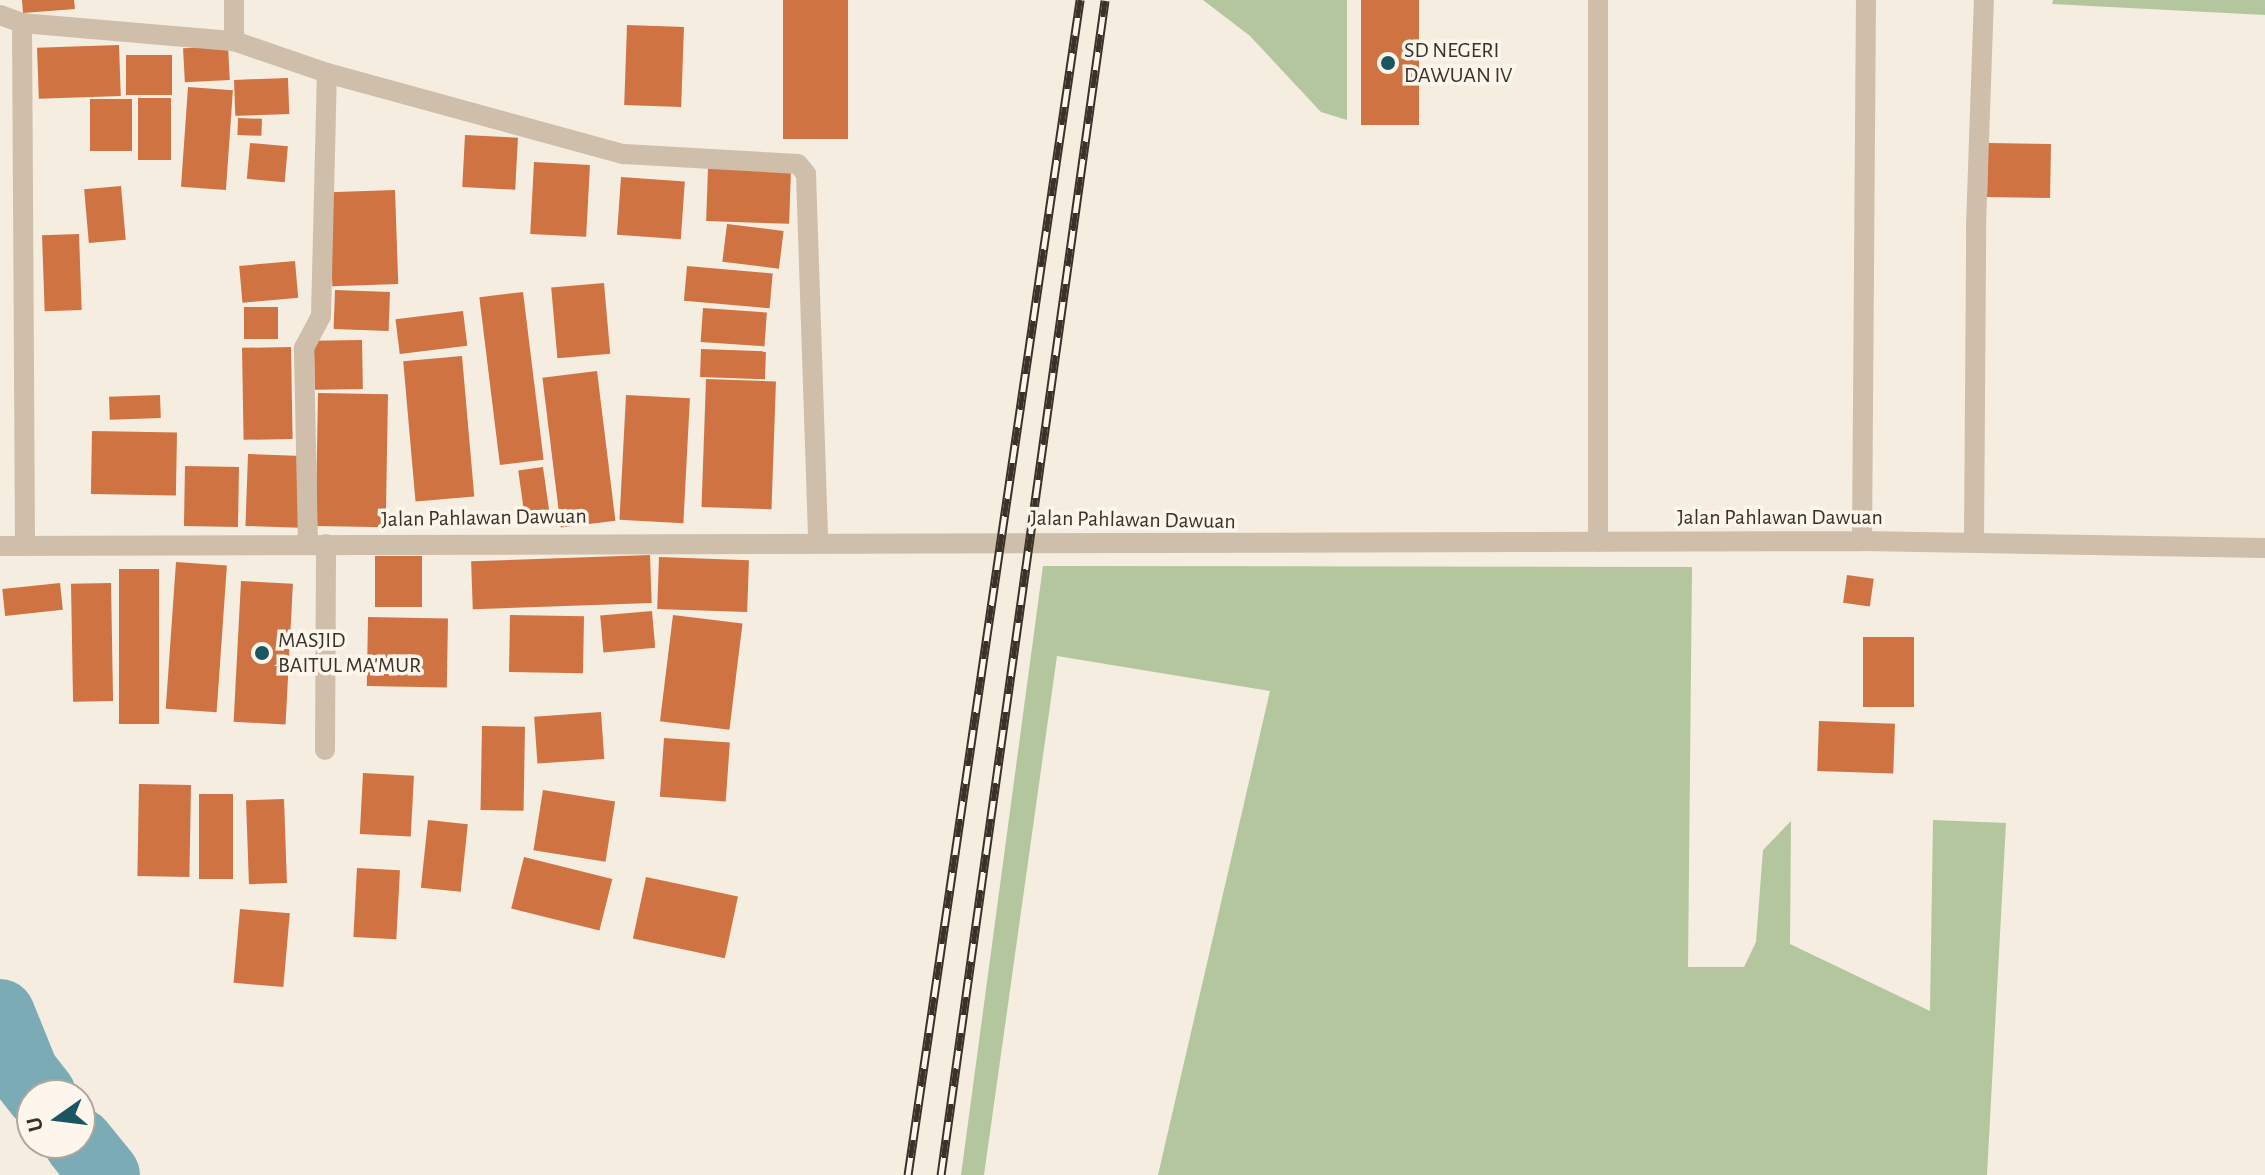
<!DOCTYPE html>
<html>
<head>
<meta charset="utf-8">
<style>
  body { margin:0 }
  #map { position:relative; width:2265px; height:1175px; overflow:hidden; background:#f5eddf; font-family:"Alegreya Sans",sans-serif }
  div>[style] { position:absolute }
  .green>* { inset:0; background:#b4c69d }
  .river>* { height:70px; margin:-35px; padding:0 35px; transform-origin:35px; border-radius:35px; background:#7bacb5 }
  .building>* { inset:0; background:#d07342; transform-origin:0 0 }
  .minor>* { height:20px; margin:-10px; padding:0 10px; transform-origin:10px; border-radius:10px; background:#cfbea9 }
  .rail>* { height:9px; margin-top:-4.5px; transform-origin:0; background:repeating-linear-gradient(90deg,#fcf6ec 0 18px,#3b3129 0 36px); box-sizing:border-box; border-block:2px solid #3b3129 }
  .dots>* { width:22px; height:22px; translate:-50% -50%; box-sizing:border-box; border:4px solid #fcf6ec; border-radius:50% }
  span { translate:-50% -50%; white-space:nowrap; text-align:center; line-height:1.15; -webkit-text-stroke:7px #fcf6ec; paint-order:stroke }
  .poi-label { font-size:22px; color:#3b3129 }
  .left { translate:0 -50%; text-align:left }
  .street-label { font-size:22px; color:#3b3129 }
  .north { position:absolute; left:16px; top:1079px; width:80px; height:80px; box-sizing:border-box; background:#fcf6ec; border:2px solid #afa79e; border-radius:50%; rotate:256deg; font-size:22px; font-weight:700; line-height:32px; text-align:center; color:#3b3129 }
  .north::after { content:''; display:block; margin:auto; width:28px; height:36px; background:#1b5561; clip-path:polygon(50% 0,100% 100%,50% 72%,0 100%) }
</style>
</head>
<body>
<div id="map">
  <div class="green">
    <div style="clip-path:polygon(1203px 0,1347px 0,1347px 120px,1321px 112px,1250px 36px)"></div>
    <div style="clip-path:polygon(2053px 0,2265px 0,2265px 15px,2052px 4px)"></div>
    <div style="clip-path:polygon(1043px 566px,1692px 567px,1688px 967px,1744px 967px,1756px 942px,1763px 850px,1791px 821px,1790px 944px,1930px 1011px,1933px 820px,2006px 823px,1987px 1175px,1158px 1175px,1270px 691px,1057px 656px,984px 1175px,961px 1175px)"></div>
  </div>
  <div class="river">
    <div style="left:0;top:1014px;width:64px;rotate:67.9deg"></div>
    <div style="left:24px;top:1073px;width:28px;rotate:52deg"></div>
    <div style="left:79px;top:1143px;width:41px;rotate:50.9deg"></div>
  </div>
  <div class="building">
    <div style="clip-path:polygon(22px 0,74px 0,75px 9px,23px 13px)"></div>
    <div style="left:783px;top:0;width:65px;height:139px"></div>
    <div style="left:1361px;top:0;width:58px;height:125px"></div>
    <div style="left:627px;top:25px;width:57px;height:80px;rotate:2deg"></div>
    <div style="left:119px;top:45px;width:51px;height:82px;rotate:88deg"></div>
    <div style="left:228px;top:46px;width:34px;height:45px;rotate:87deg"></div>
    <div style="left:126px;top:55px;width:46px;height:40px"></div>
    <div style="left:288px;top:78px;width:36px;height:54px;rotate:88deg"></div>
    <div style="left:188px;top:87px;width:45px;height:100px;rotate:4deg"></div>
    <div style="left:138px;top:98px;width:33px;height:62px"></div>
    <div style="left:90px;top:99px;width:42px;height:52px"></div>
    <div style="left:238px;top:118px;width:24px;height:17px;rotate:2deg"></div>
    <div style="left:465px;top:135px;width:53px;height:52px;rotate:3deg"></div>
    <div style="left:250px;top:143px;width:38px;height:36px;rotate:5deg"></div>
    <div style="left:1988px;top:143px;width:63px;height:54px;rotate:1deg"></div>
    <div style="left:534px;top:162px;width:56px;height:72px;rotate:3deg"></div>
    <div style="left:708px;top:168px;width:83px;height:53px;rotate:2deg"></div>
    <div style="left:621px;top:177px;width:64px;height:58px;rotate:4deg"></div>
    <div style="left:121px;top:186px;width:54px;height:37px;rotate:85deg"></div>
    <div style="left:395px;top:190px;width:94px;height:66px;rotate:88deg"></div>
    <div style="left:727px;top:224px;width:57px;height:38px;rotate:7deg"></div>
    <div style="left:79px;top:234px;width:76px;height:37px;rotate:88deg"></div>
    <div style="left:295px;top:261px;width:37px;height:56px;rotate:85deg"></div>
    <div style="left:687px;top:266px;width:86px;height:35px;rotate:5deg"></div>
    <div style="left:604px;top:283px;width:71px;height:53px;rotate:85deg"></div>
    <div style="left:335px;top:290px;width:55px;height:39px;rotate:2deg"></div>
    <div style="left:523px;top:292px;width:169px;height:44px;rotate:83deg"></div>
    <div style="left:278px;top:307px;width:32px;height:34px;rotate:90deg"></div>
    <div style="left:703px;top:308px;width:64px;height:34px;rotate:4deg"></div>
    <div style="left:463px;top:311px;width:35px;height:68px;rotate:83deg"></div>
    <div style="left:362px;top:340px;width:49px;height:48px;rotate:89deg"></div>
    <div style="left:291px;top:347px;width:92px;height:49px;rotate:89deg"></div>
    <div style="left:701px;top:349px;width:65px;height:28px;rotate:2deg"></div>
    <div style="left:462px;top:356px;width:141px;height:59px;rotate:85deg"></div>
    <div style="left:597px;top:371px;width:151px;height:55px;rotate:83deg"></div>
    <div style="left:706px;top:379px;width:70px;height:128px;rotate:2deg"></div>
    <div style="left:318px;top:393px;width:70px;height:133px;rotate:1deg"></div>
    <div style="left:160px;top:395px;width:23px;height:51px;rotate:88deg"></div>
    <div style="left:626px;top:395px;width:64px;height:125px;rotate:3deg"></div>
    <div style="left:92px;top:431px;width:85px;height:63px;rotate:1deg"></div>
    <div style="left:248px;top:454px;width:54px;height:72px;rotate:2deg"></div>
    <div style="left:185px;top:466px;width:54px;height:60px;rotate:1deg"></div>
    <div style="left:543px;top:467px;width:45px;height:25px;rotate:82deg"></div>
    <div style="left:650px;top:555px;width:48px;height:179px;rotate:88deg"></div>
    <div style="left:375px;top:556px;width:47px;height:51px"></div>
    <div style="left:659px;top:557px;width:90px;height:52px;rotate:2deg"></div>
    <div style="left:176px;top:562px;width:51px;height:147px;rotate:4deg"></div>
    <div style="left:119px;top:569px;width:40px;height:155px"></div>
    <div style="left:1847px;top:575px;width:27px;height:28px;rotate:8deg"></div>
    <div style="left:241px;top:581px;width:52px;height:141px;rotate:3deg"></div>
    <div style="left:60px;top:583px;width:27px;height:58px;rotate:84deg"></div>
    <div style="left:111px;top:583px;width:118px;height:40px;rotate:89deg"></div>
    <div style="left:652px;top:611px;width:37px;height:52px;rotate:85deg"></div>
    <div style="left:510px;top:615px;width:74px;height:57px;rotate:1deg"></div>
    <div style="left:673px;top:615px;width:70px;height:107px;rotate:7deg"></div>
    <div style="left:368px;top:617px;width:80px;height:69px;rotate:1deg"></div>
    <div style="left:1863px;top:637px;width:51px;height:70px"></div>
    <div style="left:601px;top:712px;width:47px;height:67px;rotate:86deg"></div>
    <div style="left:1819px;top:721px;width:76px;height:50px;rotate:2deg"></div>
    <div style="left:482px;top:726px;width:43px;height:84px;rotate:1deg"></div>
    <div style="left:664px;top:738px;width:66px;height:59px;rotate:4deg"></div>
    <div style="left:363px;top:773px;width:51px;height:61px;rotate:3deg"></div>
    <div style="left:139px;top:784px;width:52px;height:92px;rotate:1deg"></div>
    <div style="left:543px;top:790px;width:73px;height:61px;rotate:9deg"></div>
    <div style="left:199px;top:794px;width:34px;height:85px"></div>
    <div style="left:284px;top:799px;width:84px;height:38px;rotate:88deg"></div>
    <div style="left:428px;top:820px;width:40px;height:68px;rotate:6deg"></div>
    <div style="left:524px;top:857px;width:91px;height:53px;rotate:14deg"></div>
    <div style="left:357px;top:868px;width:43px;height:69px;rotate:3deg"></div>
    <div style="left:646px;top:877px;width:94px;height:63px;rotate:12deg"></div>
    <div style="left:240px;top:909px;width:50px;height:74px;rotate:5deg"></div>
  </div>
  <div class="minor">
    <div style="left:0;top:15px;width:23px;rotate:20deg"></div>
    <div style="left:234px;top:41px;width:41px;rotate:-90deg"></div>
    <div style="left:1862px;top:541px;width:541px;rotate:-89.58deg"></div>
    <div style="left:1598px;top:542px;width:542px;rotate:-90deg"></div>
    <div style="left:1974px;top:542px;width:316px;rotate:-89.6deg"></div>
    <div style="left:1976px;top:226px;width:226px;rotate:-88deg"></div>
    <div style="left:25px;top:544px;width:521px;rotate:-90.33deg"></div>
    <div style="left:22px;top:23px;width:213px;rotate:4.9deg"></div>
    <div style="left:234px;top:41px;width:98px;rotate:19deg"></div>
    <div style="left:327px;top:73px;width:308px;rotate:15.3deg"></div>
    <div style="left:624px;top:154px;width:174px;rotate:3.3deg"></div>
    <div style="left:798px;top:164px;width:13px;rotate:51deg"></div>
    <div style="left:806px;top:174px;width:368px;rotate:88.1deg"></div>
    <div style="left:308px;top:544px;width:196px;rotate:-91.2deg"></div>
    <div style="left:304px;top:348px;width:36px;rotate:-62deg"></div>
    <div style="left:321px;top:316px;width:243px;rotate:-88.6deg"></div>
    <div style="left:0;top:546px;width:1862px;rotate:-0.15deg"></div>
    <div style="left:1862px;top:541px;width:403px;rotate:1deg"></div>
    <div style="left:325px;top:750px;width:206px;rotate:-89.7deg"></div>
  </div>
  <div class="rail">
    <div style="left:908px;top:1175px;width:1188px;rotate:-81.67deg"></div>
    <div style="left:941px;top:1175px;width:1186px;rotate:-82.05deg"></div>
  </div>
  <div class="dots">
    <div style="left:1388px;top:63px;background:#1b5561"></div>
    <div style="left:262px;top:653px;background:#1b5561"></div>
  </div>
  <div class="poi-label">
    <span class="left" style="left:1404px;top:63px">SD NEGERI<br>DAWUAN IV</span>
    <span class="left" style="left:278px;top:653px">MASJID<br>BAITUL MA'MUR</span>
  </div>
  <div class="street-label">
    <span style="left:484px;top:518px;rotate:-1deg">Jalan Pahlawan Dawuan</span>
    <span style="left:1780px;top:518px">Jalan Pahlawan Dawuan</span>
    <span style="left:1133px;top:520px;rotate:1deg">Jalan Pahlawan Dawuan</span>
  </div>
  <div class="north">U</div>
</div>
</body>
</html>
